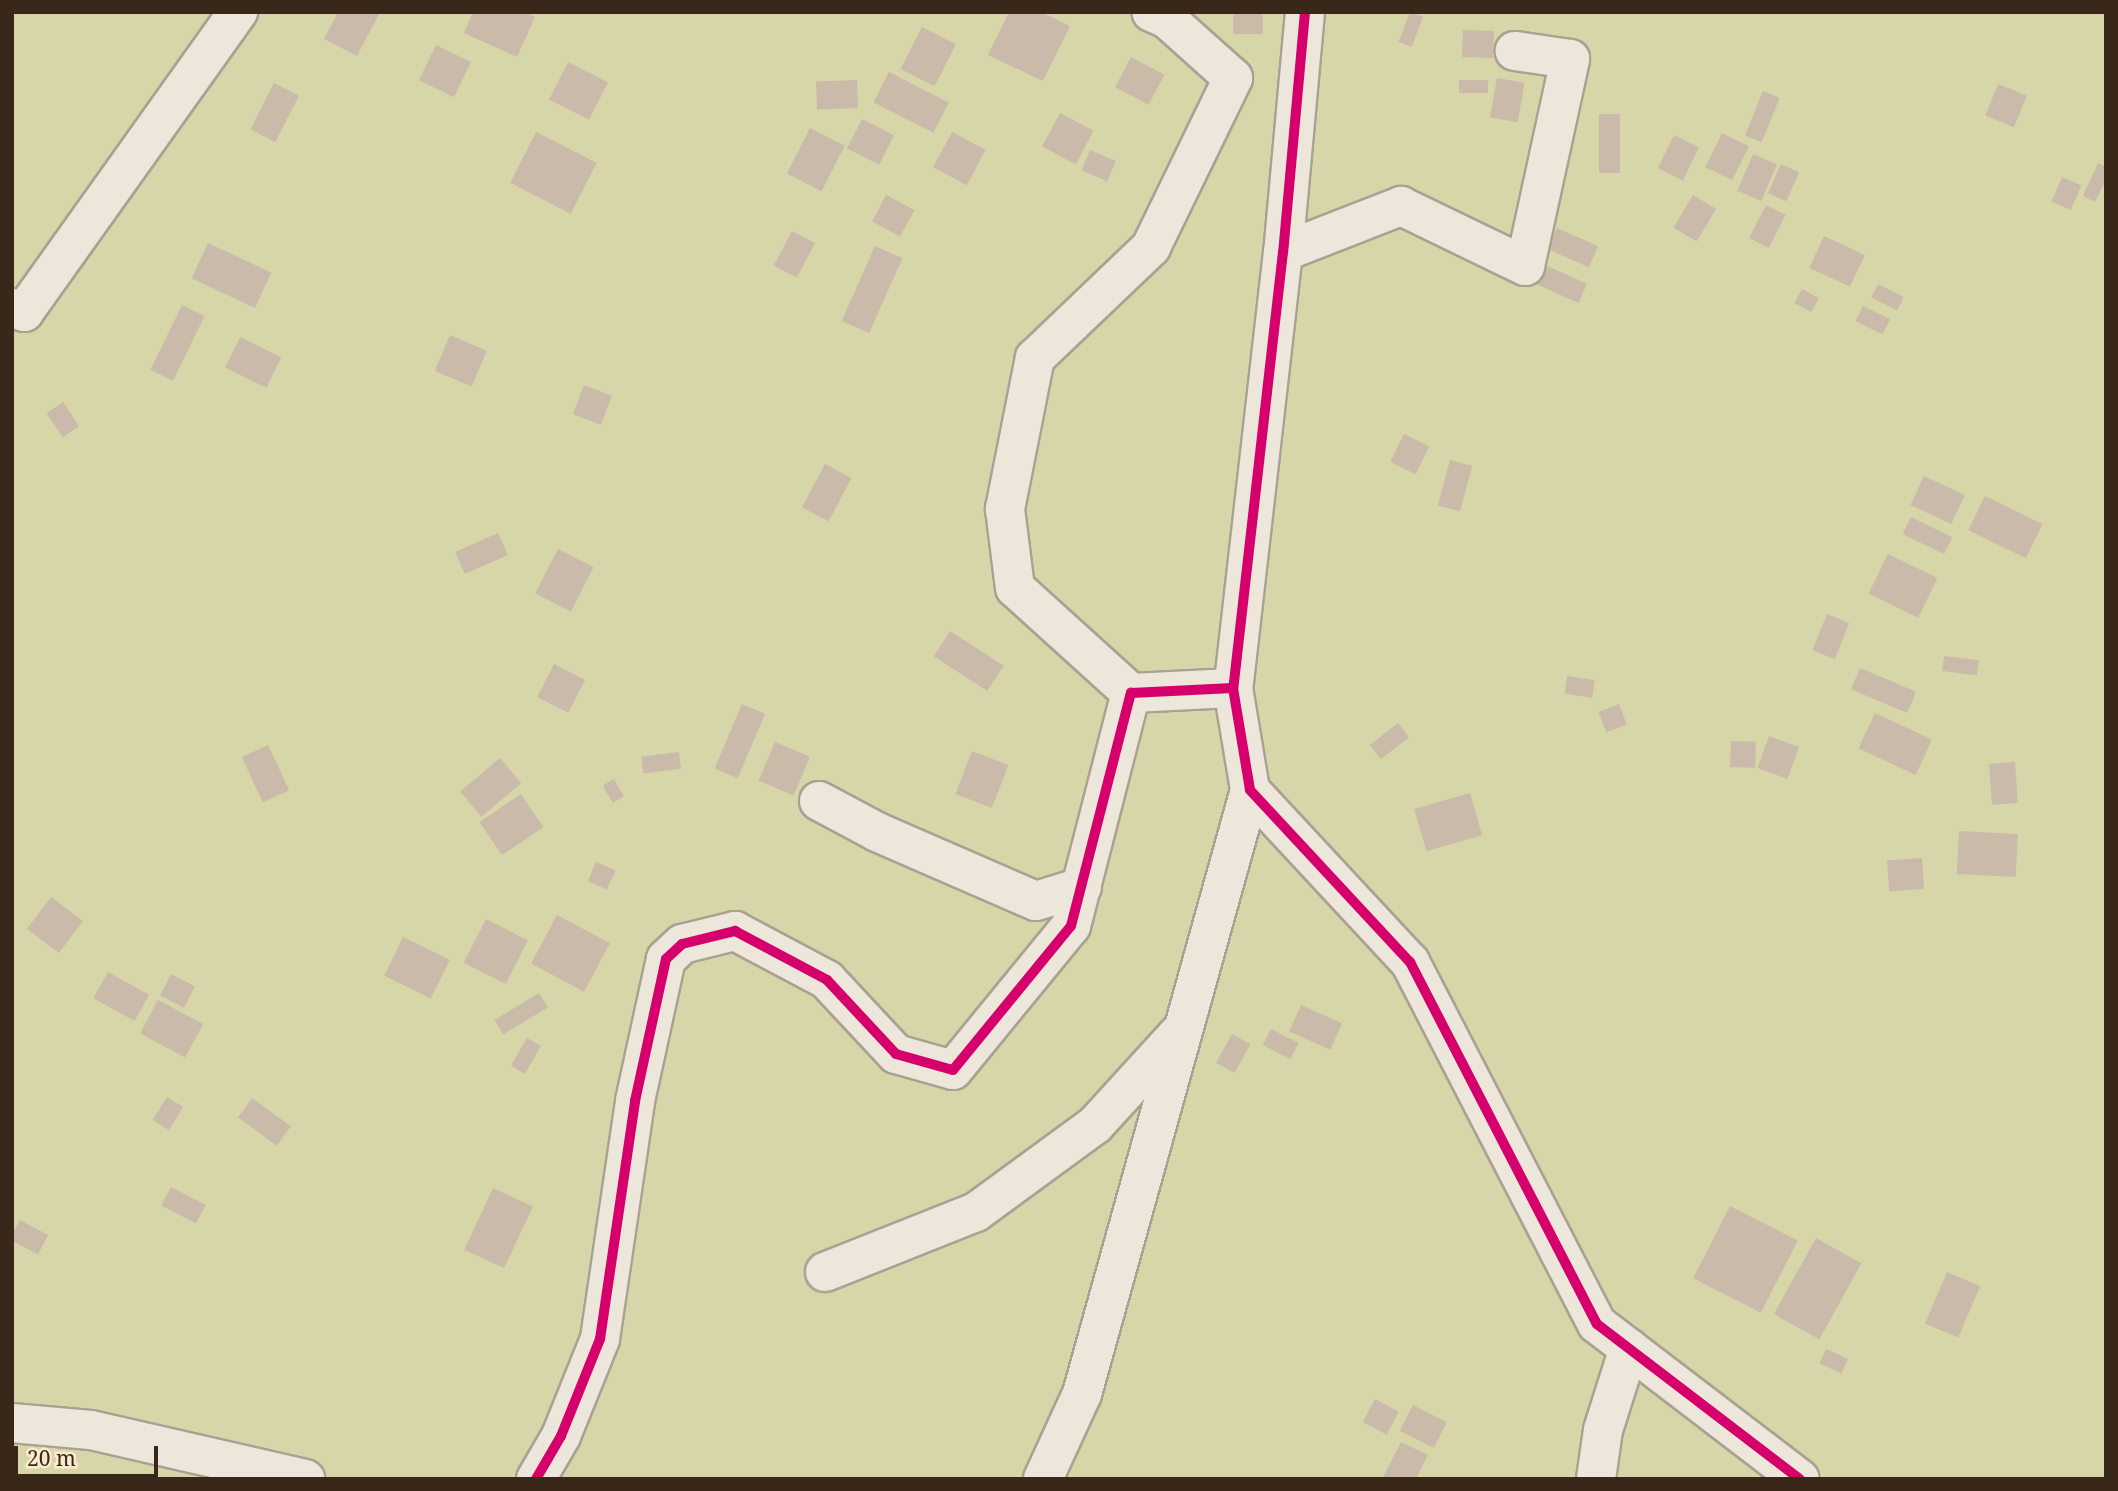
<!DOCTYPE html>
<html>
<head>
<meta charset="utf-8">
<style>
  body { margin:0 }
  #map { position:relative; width:2118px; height:1491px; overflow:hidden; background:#e5ddc9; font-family:"Noto Serif",serif }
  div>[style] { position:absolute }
  .green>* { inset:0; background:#d7d6a9; transform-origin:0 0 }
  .building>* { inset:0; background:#cabaa9; transform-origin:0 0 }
  .roads { filter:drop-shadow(2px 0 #aaa193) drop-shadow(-2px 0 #aaa193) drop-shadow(0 2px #aaa193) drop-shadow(0 -2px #aaa193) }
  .minor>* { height:38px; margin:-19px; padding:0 19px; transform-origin:19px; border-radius:19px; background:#ede7db }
  .cycleway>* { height:10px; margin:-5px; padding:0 5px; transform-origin:5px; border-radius:5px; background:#d6006c }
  span { translate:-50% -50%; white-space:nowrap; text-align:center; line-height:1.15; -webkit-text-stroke:7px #f9ebcc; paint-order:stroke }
  .frame { position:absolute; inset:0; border:14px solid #39281a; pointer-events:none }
  .scale { position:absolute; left:14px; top:1446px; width:144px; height:32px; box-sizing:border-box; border:4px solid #39281a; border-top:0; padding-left:9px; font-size:21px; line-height:24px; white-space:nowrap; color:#39281a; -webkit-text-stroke:5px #f9ebcc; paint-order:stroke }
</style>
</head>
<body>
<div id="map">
  <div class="green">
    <div style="left:12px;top:12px;width:2094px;height:1467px"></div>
  </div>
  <div class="building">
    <div style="clip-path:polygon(338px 12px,379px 14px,357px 56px,324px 39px)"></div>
    <div style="clip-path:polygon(473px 12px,525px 12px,535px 17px,517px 57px,464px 33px)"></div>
    <div style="clip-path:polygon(1009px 12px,1041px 12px,1070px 26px,1043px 81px,988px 55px)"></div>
    <div style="left:1233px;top:12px;width:30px;height:22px"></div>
    <div style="left:1410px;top:12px;width:14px;height:32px;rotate:21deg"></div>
    <div style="left:922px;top:27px;width:38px;height:47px;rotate:27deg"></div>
    <div style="left:1463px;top:30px;width:31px;height:27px;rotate:2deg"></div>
    <div style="left:436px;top:45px;width:39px;height:39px;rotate:26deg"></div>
    <div style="left:1131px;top:57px;width:38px;height:34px;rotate:28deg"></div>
    <div style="left:568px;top:62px;width:45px;height:42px;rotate:27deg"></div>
    <div style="left:889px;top:72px;width:67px;height:34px;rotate:27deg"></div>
    <div style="left:1497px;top:78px;width:28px;height:40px;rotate:10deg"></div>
    <div style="left:857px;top:80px;width:28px;height:41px;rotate:88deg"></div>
    <div style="left:1459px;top:80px;width:29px;height:13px"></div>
    <div style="left:274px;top:83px;width:28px;height:52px;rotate:27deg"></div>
    <div style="left:1998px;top:84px;width:31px;height:34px;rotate:22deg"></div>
    <div style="left:1763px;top:91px;width:18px;height:48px;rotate:22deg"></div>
    <div style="left:1060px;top:113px;width:38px;height:38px;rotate:28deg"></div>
    <div style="left:1599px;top:114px;width:21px;height:59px"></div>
    <div style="left:862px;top:119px;width:36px;height:33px;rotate:27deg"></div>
    <div style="left:810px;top:128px;width:39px;height:51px;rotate:27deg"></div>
    <div style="left:536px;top:132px;width:68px;height:57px;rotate:27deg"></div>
    <div style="left:952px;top:132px;width:38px;height:40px;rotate:28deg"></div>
    <div style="left:1722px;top:133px;width:30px;height:38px;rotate:26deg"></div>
    <div style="left:1674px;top:135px;width:28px;height:37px;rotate:26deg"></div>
    <div style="left:1090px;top:150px;width:28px;height:22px;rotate:23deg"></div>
    <div style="left:1753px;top:154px;width:26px;height:40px;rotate:23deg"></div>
    <div style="clip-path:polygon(2098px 163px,2106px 167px,2106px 179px,2095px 202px,2083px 196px)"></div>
    <div style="left:1781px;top:164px;width:20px;height:32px;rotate:24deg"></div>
    <div style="left:2062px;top:177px;width:21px;height:27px;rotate:23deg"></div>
    <div style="left:886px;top:195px;width:32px;height:30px;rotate:28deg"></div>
    <div style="left:1693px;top:195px;width:27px;height:38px;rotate:31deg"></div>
    <div style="left:1766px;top:205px;width:22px;height:37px;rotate:27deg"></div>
    <div style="left:1557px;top:228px;width:45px;height:23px;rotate:24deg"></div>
    <div style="left:792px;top:231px;width:26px;height:39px;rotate:28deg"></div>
    <div style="left:1824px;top:236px;width:45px;height:35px;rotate:25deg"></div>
    <div style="left:208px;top:243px;width:70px;height:39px;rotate:25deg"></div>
    <div style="left:875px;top:246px;width:30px;height:82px;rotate:24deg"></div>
    <div style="left:1545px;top:265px;width:46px;height:21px;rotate:24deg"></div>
    <div style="left:1878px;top:284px;width:29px;height:15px;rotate:27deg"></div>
    <div style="left:1802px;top:289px;width:19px;height:16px;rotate:28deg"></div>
    <div style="left:182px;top:305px;width:25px;height:72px;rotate:26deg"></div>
    <div style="left:1863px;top:306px;width:30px;height:17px;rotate:26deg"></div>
    <div style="left:450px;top:335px;width:40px;height:39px;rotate:23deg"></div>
    <div style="left:240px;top:337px;width:46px;height:34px;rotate:26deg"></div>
    <div style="left:584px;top:385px;width:30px;height:31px;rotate:21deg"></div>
    <div style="left:63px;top:402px;width:29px;height:20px;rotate:56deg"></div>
    <div style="left:1404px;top:434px;width:28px;height:31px;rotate:26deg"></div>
    <div style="left:1450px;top:460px;width:23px;height:47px;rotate:15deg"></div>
    <div style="left:825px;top:464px;width:30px;height:49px;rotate:28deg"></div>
    <div style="left:1924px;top:476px;width:45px;height:32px;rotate:25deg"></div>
    <div style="left:1985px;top:496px;width:64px;height:38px;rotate:26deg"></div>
    <div style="left:1911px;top:517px;width:46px;height:19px;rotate:26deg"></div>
    <div style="left:498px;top:533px;width:24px;height:47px;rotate:66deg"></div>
    <div style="left:558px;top:549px;width:40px;height:50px;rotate:27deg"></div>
    <div style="left:1888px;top:554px;width:55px;height:44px;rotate:26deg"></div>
    <div style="left:1827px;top:614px;width:24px;height:39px;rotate:22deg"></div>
    <div style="left:950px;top:631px;width:64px;height:30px;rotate:33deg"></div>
    <div style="left:1944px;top:656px;width:35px;height:15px;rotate:7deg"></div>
    <div style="left:554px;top:664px;width:35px;height:37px;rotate:27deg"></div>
    <div style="left:1860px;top:668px;width:61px;height:23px;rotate:23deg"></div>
    <div style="left:1567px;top:676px;width:28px;height:18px;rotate:8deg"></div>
    <div style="left:742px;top:704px;width:25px;height:70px;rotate:23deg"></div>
    <div style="left:1619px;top:704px;width:22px;height:22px;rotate:69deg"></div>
    <div style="left:1875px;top:713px;width:63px;height:39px;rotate:25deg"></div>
    <div style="left:1398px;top:723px;width:18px;height:36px;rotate:52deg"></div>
    <div style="left:1769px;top:736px;width:32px;height:34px;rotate:20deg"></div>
    <div style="left:1731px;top:741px;width:25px;height:26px;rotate:2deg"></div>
    <div style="left:775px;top:742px;width:38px;height:42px;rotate:23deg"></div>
    <div style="left:268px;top:745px;width:50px;height:29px;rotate:65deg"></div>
    <div style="left:972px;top:751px;width:39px;height:46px;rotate:21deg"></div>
    <div style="left:679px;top:752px;width:17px;height:38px;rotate:83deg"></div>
    <div style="left:500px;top:758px;width:33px;height:52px;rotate:50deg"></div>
    <div style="left:2015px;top:762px;width:41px;height:26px;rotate:86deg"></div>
    <div style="left:614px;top:779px;width:20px;height:13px;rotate:60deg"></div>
    <div style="left:1470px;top:793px;width:44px;height:58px;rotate:74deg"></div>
    <div style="left:521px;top:794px;width:40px;height:50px;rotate:56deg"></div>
    <div style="left:1959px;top:831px;width:59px;height:43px;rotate:3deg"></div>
    <div style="left:1922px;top:858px;width:31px;height:35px;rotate:86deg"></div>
    <div style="left:596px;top:862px;width:21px;height:21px;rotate:23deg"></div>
    <div style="left:51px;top:897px;width:40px;height:40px;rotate:37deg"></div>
    <div style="left:557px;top:915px;width:60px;height:55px;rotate:28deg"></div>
    <div style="left:486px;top:919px;width:47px;height:49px;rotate:27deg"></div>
    <div style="left:403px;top:937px;width:52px;height:43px;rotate:26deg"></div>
    <div style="left:108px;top:972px;width:47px;height:30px;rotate:29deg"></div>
    <div style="left:171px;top:974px;width:27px;height:24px;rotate:27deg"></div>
    <div style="left:539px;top:993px;width:17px;height:52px;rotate:59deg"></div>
    <div style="left:158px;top:1000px;width:51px;height:38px;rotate:28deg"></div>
    <div style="left:1301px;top:1005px;width:45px;height:29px;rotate:24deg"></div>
    <div style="left:1271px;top:1029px;width:31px;height:18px;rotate:27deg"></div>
    <div style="left:1232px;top:1034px;width:21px;height:33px;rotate:29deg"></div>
    <div style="left:527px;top:1038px;width:16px;height:32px;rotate:30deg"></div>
    <div style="left:167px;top:1097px;width:19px;height:27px;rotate:32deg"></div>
    <div style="left:252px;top:1098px;width:48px;height:24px;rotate:36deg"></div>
    <div style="left:171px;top:1187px;width:39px;height:21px;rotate:27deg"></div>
    <div style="left:493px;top:1188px;width:44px;height:68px;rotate:25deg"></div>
    <div style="left:1730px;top:1206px;width:76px;height:81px;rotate:27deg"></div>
    <div style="left:20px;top:1220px;width:32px;height:22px;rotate:28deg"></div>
    <div style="left:1816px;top:1238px;width:52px;height:87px;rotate:29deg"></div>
    <div style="left:1947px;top:1272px;width:36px;height:56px;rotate:23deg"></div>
    <div style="left:1826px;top:1349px;width:24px;height:16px;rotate:24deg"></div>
    <div style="left:1375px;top:1399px;width:27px;height:26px;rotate:28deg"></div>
    <div style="left:1413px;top:1405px;width:38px;height:29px;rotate:27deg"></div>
    <div style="clip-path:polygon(1401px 1442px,1428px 1455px,1416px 1479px,1382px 1479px)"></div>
  </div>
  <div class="roads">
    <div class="minor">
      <div style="left:1305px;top:12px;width:241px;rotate:95.2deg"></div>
      <div style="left:1283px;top:252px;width:439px;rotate:96.5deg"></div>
      <div style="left:1233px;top:688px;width:103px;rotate:80.5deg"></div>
      <div style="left:1250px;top:790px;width:235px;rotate:47.1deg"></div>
      <div style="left:1410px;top:962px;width:407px;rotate:62.7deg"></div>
      <div style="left:1597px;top:1324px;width:255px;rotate:37.4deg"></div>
      <div style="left:1283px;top:252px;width:127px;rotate:-21.3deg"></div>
      <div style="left:1401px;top:206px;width:138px;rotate:25.8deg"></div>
      <div style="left:1525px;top:266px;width:212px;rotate:-77.7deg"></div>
      <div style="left:1570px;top:59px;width:56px;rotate:-171.7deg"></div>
      <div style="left:12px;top:308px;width:13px;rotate:18deg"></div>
      <div style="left:24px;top:312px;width:369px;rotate:-54.5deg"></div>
      <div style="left:1131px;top:693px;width:156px;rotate:-137.8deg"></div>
      <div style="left:1015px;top:588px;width:80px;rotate:-97.2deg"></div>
      <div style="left:1005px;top:509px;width:154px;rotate:-78.8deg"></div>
      <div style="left:1035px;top:358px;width:161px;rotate:-43.7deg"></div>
      <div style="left:1151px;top:247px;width:188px;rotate:-64.1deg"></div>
      <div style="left:1233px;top:78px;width:89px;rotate:-138.2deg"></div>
      <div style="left:1167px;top:19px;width:17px;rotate:-156deg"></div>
      <div style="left:819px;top:801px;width:66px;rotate:28.1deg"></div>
      <div style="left:877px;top:832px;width:173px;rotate:23.5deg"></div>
      <div style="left:1036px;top:901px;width:48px;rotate:-16.9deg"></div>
      <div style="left:825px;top:1272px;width:162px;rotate:-21.7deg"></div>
      <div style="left:976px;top:1212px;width:147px;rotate:-36.2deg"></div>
      <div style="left:1095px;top:1125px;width:123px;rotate:-47.6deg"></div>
      <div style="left:12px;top:1423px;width:79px;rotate:5.1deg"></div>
      <div style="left:91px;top:1430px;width:220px;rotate:12.9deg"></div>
      <div style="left:536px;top:1479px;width:50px;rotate:-59.8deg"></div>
      <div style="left:561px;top:1436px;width:105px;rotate:-68.1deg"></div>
      <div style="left:600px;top:1339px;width:241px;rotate:-81.6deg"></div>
      <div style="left:635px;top:1101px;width:145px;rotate:-77.7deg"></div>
      <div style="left:666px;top:959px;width:22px;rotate:-43deg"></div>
      <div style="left:682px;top:944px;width:55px;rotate:-13.8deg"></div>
      <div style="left:735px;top:931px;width:104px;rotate:28deg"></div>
      <div style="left:827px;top:980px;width:101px;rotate:47deg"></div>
      <div style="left:896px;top:1054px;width:59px;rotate:15.7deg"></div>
      <div style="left:953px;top:1070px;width:186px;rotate:-50.7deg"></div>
      <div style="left:1071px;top:926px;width:241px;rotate:-75.6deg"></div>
      <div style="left:1131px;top:693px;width:102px;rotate:-2.8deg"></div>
      <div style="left:1043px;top:1479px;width:94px;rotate:-65.4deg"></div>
      <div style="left:1082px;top:1394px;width:627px;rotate:-74.46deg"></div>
      <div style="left:1596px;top:1479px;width:49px;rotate:-81.9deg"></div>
      <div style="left:1603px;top:1430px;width:86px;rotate:-72.4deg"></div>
    </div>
  </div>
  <div class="cycleway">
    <div style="left:1305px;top:12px;width:241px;rotate:95.2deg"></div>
    <div style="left:1283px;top:252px;width:439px;rotate:96.5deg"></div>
    <div style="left:1233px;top:688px;width:103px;rotate:80.5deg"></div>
    <div style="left:1250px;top:790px;width:235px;rotate:47.1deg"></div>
    <div style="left:1410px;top:962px;width:407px;rotate:62.7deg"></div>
    <div style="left:1597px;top:1324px;width:255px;rotate:37.4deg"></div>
    <div style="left:536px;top:1479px;width:50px;rotate:-59.8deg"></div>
    <div style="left:561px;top:1436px;width:105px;rotate:-68.1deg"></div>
    <div style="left:600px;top:1339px;width:241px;rotate:-81.6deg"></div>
    <div style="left:635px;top:1101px;width:145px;rotate:-77.7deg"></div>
    <div style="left:666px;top:959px;width:22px;rotate:-43deg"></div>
    <div style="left:682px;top:944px;width:55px;rotate:-13.8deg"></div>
    <div style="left:735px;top:931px;width:104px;rotate:28deg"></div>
    <div style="left:827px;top:980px;width:101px;rotate:47deg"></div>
    <div style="left:896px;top:1054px;width:59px;rotate:15.7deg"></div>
    <div style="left:953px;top:1070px;width:186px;rotate:-50.7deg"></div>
    <div style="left:1071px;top:926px;width:241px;rotate:-75.6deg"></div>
    <div style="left:1131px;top:693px;width:102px;rotate:-2.8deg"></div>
  </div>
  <div class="frame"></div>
  <div class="scale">20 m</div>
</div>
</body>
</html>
